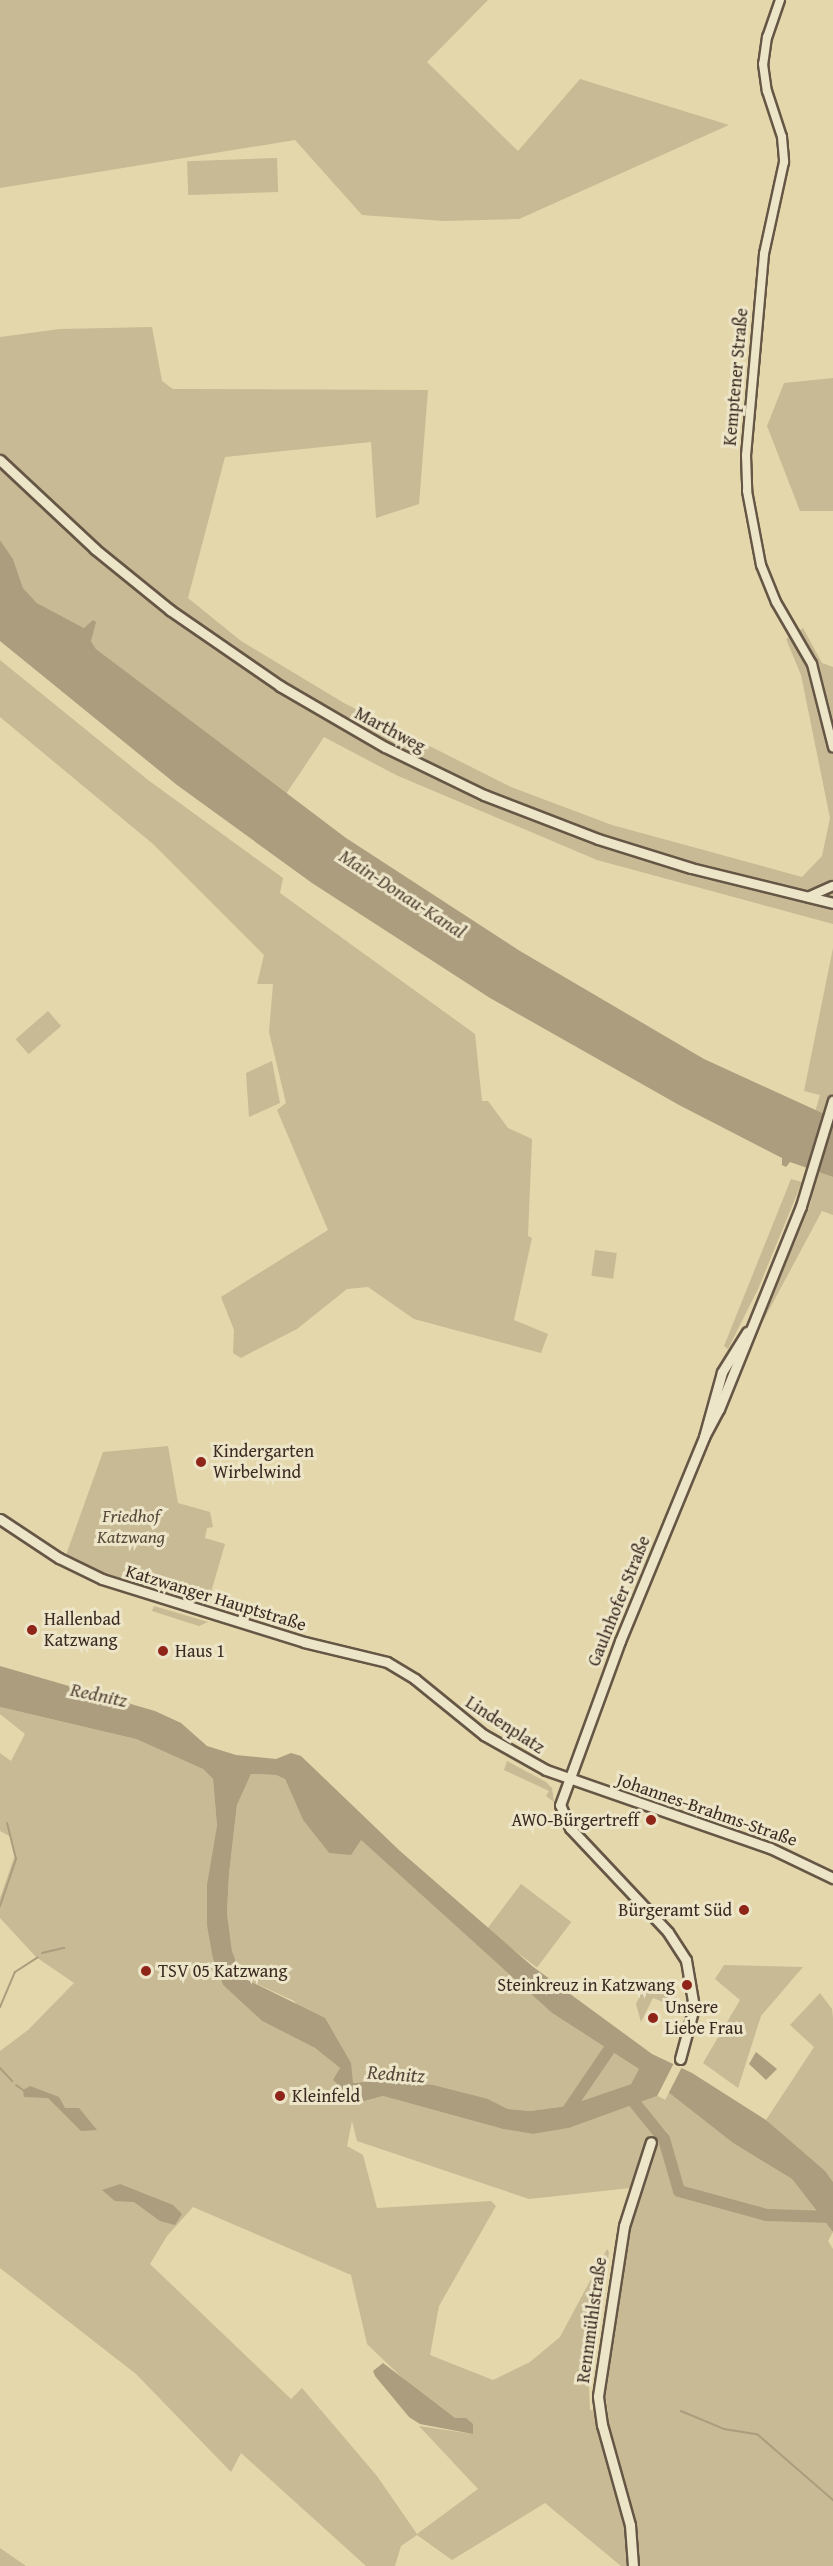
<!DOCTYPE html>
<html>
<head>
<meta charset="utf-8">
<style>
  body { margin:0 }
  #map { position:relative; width:833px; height:2566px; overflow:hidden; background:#e4d7ab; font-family:"Gentium Book Plus",serif }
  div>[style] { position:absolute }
  .green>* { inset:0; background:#c7ba94; transform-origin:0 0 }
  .water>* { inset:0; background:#ab9d7d }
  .pier>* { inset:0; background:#e4d7ab; transform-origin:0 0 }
  .stream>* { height:2px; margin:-1px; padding:0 1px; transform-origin:1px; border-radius:1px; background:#ab9d7d }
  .river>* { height:12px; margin:-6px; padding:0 6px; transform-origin:6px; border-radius:6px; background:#ab9d7d }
  .roads { filter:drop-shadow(2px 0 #665645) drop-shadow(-2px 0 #665645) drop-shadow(0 2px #665645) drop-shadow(0 -2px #665645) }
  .tertiary>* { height:8px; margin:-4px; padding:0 4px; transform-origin:4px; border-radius:4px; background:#ede5c8 }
  .secondary>* { height:9px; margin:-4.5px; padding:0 4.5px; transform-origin:4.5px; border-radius:4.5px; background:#ede5c8 }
  .dots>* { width:16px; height:16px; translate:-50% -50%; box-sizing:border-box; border:3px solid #ede5c8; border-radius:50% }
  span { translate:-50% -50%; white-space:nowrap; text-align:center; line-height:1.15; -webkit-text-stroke:6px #ede5c8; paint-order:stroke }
  .street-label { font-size:18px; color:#3c2b23 }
  .poi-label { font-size:18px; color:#3c2b23 }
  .left { translate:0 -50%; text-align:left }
  .right { translate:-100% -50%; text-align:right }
  .park-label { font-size:18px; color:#58483a; font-style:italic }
  .water-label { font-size:20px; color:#58483a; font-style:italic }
</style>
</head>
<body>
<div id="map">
  <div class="green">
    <div style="clip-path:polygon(0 0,488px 0,427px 62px,518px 151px,580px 79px,729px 125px,519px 219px,444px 221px,362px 215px,295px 140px,0 188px)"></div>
    <div style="left:277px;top:158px;width:34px;height:90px;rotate:88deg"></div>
    <div style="clip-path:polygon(152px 327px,162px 381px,173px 389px,428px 390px,419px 504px,376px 518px,371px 442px,225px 457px,188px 598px,241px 641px,344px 703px,511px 787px,612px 825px,802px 877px,822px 856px,830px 818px,801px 675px,786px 639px,803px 628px,822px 663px,833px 667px,833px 924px,597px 860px,396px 775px,324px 737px,286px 794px,96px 649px,91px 641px,94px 620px,84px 628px,37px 603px,23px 588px,13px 559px,0 540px,0 337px,60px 329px)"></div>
    <div style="clip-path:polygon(833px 378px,833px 511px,800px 511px,767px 426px,784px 383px)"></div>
    <div style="clip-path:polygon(0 660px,148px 780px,283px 878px,280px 893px,475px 1034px,482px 1101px,488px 1101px,508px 1128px,532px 1139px,528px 1236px,532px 1238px,514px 1320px,548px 1334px,541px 1353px,414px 1319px,368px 1287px,347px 1289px,297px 1329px,252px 1352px,241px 1358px,233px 1353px,234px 1330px,221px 1297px,328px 1230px,277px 1110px,286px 1103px,269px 1032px,273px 984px,257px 984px,264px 955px,153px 844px,0 717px)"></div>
    <div style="clip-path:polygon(833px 948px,833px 1118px,815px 1112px,820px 1095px,804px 1091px)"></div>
    <div style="left:48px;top:1011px;width:20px;height:43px;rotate:49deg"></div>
    <div style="clip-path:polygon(272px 1061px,280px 1103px,249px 1117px,246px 1073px)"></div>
    <div style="clip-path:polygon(814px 1170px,833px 1177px,833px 1215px,822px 1211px,762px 1323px,811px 1202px)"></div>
    <div style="clip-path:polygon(791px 1179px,802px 1182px,758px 1289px,728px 1349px,724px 1346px)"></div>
    <div style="left:595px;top:1250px;width:22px;height:26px;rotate:8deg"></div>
    <div style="clip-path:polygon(168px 1446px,178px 1503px,210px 1512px,213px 1527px,207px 1528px,205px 1538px,225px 1544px,207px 1606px,98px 1571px,66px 1555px,103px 1452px)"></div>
    <div style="clip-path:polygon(154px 1606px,208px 1622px,199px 1626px,152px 1611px)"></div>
    <div style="clip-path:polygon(evenodd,0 1707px,136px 1739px,203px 1769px,213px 1779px,217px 1826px,213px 1959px,223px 1985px,262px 2021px,315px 2048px,340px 2068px,361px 2102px,383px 2096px,503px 2129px,533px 2134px,569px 2128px,668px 2092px,733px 2143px,792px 2179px,833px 2232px,828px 2241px,833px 2249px,833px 2566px,621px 2566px,545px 2503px,452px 2560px,417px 2535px,401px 2546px,395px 2566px,366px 2566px,241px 2453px,231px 2472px,136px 2374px,0 2268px,0 2051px,28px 2030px,74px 1983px,36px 1957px,0 1918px,0 1898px,15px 1855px,11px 1837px,0 1831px,0 1753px,11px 1761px,25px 1734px,0 1714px,0 1707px,352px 2121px,357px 2141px,529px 2199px,640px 2187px,621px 2254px,605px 2390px,608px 2413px,590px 2410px,589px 2389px,609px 2252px,607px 2249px,560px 2337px,530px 2362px,493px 2380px,430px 2355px,439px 2306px,496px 2206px,491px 2201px,377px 2208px,363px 2155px,347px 2146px,352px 2121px,0 1707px,193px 2207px,351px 2275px,367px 2344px,415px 2390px,455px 2418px,466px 2418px,473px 2434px,419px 2426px,478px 2489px,417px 2534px,377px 2476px,302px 2388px,291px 2399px,150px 2264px,167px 2236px,193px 2207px)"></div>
    <div style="clip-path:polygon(507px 1761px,546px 1782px,552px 1788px,554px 1802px,546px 1796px,549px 1791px,504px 1770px)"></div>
    <div style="clip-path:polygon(251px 1774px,276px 1775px,285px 1779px,303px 1820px,329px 1853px,361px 1840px,552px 2013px,639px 2069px,631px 2084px,567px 2106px,530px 2111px,508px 2109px,488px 2099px,382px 2080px,352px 2083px,294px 2001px,242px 1977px,232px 1951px,227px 1913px,229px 1874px,237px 1805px)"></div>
    <div style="left:521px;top:1884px;width:63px;height:57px;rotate:37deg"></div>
    <div style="clip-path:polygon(724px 1965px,803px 1967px,761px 2016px,738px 2088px,703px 2063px,740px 2000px,715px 1979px)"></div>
    <div style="clip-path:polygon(657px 1987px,672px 1995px,668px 2004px,653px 1998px,641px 2022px,636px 2004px,643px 1989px)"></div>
    <div style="clip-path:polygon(820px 1993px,832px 2009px,833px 2018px,833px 2182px,766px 2120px,814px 2047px,790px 2025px)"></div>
    <div style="clip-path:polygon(0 2548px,26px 2566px,0 2566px)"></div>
  </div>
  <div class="water">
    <div style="clip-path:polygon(0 540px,13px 559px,23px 588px,37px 603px,84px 628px,93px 620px,96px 622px,91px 641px,96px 649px,346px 838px,520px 951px,704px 1059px,833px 1118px,833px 1177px,790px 1162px,786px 1167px,782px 1165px,782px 1158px,679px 1105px,490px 998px,312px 883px,177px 785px,0 641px)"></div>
    <div style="clip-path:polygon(evenodd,0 1666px,155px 1711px,181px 1723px,207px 1746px,236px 1755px,276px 1759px,291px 1753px,301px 1756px,400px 1851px,532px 1966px,652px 2054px,692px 2073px,766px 2120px,825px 2171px,833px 2182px,833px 2232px,792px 2179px,733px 2143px,668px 2092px,569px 2128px,533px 2134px,503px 2129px,383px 2096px,361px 2102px,349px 2095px,333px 2080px,340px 2068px,315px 2048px,262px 2021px,223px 1985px,213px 1959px,207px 1925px,207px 1885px,217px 1826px,213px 1779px,203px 1769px,136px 1739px,0 1707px,0 1666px,251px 1774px,276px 1775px,285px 1779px,303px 1820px,329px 1853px,351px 1855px,361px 1840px,552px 2013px,639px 2069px,631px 2084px,567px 2106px,530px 2111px,508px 2109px,488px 2099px,433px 2085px,382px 2080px,353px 2083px,351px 2063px,325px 2018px,242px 1977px,232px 1951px,227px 1913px,229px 1874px,237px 1805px,251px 1774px)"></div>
    <div style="clip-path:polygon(756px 2052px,777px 2069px,766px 2080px,749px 2064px)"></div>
    <div style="clip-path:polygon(30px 2086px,59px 2097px,65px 2108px,79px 2108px,97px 2130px,81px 2131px,48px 2098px,24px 2097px,23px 2090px)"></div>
    <div style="clip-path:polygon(120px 2184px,173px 2205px,182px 2214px,175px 2225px,160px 2221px,134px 2202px,115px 2201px,102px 2190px)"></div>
    <div style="clip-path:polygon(383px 2363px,455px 2418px,466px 2418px,473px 2424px,473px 2434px,420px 2424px,409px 2417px,375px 2376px,373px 2371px)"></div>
  </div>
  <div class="pier">
    <div style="left:675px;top:2061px;width:9px;height:39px;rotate:27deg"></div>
  </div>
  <div class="stream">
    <div style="left:0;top:1906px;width:50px;rotate:-71.2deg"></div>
    <div style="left:16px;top:1859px;width:37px;rotate:-104deg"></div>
    <div style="left:42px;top:1953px;width:23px;rotate:-13deg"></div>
    <div style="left:0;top:2007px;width:38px;rotate:-67deg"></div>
    <div style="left:15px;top:1972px;width:27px;rotate:-33deg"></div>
    <div style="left:0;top:2068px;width:18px;rotate:47deg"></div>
    <div style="left:16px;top:2085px;width:9px;rotate:36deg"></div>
    <div style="left:681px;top:2411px;width:47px;rotate:22.7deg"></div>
    <div style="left:724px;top:2429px;width:33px;rotate:9deg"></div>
    <div style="left:757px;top:2434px;width:101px;rotate:41deg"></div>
  </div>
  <div class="river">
    <div style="left:629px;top:2096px;width:55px;rotate:50.9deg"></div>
    <div style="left:664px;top:2139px;width:54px;rotate:73.9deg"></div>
    <div style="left:679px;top:2191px;width:91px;rotate:15.3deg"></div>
    <div style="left:767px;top:2215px;width:66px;rotate:1.7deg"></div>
    <div style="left:566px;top:2113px;width:87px;rotate:-55.8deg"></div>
  </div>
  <div class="roads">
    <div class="tertiary">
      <div style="left:780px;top:0;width:39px;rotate:109deg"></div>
      <div style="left:767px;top:37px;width:27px;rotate:98deg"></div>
      <div style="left:763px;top:64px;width:27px;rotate:82deg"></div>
      <div style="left:767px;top:91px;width:48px;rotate:71.9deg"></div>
      <div style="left:782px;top:137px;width:25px;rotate:85deg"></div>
      <div style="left:784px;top:162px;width:94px;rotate:102.3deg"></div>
      <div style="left:764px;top:254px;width:202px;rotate:95.1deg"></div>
      <div style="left:746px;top:455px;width:36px;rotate:88deg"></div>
      <div style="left:747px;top:491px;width:75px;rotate:79.3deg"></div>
      <div style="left:761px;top:565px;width:40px;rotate:68deg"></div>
      <div style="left:776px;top:602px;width:72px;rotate:59.9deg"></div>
      <div style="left:812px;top:664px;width:86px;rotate:75.8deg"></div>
      <div style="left:808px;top:897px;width:27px;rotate:-24deg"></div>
    </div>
    <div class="secondary">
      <div style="left:0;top:460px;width:130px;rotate:43.1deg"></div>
      <div style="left:95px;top:549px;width:97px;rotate:39.1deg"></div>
      <div style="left:170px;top:610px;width:134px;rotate:34.6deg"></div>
      <div style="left:280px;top:686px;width:121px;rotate:30.2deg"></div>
      <div style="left:385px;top:747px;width:110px;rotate:25.9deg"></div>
      <div style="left:484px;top:795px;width:122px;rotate:21.1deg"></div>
      <div style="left:598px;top:839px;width:97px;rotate:17.3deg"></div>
      <div style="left:691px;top:868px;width:146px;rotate:13.8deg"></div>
      <div style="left:704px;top:1437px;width:32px;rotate:-62deg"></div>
      <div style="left:719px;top:1409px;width:219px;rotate:-68deg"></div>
      <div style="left:801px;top:1206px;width:110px;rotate:-73.1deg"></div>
      <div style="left:0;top:1519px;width:71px;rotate:33.5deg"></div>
      <div style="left:59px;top:1558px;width:48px;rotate:26deg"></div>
      <div style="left:102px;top:1579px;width:212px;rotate:17.3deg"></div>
      <div style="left:304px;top:1642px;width:85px;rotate:13.5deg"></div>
      <div style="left:387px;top:1662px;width:33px;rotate:31deg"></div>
      <div style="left:415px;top:1679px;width:89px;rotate:39.1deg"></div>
      <div style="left:484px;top:1735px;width:71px;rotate:29.4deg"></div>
      <div style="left:546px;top:1770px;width:237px;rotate:19.2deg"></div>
      <div style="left:770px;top:1848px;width:70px;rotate:25.5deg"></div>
      <div style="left:680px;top:2059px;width:54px;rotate:-74.9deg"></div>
      <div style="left:694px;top:2007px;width:48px;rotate:-99.7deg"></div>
      <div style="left:686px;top:1960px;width:33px;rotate:-123deg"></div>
      <div style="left:668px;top:1932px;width:143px;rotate:-133.3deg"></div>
      <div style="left:570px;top:1828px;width:25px;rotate:-113deg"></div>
      <div style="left:560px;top:1805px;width:175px;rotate:-69.9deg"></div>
      <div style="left:620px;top:1641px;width:221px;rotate:-67.6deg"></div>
      <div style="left:704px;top:1437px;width:67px;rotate:-74.5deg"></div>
      <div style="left:722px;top:1372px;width:47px;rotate:-58deg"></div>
      <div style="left:633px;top:2566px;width:41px;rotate:-94.2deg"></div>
      <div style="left:630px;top:2525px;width:104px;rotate:-105.6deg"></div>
      <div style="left:602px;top:2425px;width:29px;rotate:-98deg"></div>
      <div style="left:598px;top:2396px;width:172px;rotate:-81.3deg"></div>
      <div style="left:624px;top:2226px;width:88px;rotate:-72.2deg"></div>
    </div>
  </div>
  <div class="dots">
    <div style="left:201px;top:1462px;background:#8f2418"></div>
    <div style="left:32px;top:1630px;background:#8f2418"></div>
    <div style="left:163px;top:1651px;background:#8f2418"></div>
    <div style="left:651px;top:1820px;background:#8f2418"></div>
    <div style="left:744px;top:1910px;background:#8f2418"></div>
    <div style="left:146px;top:1971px;background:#8f2418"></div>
    <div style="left:687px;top:1985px;background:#8f2418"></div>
    <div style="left:653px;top:2018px;background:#8f2418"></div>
    <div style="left:280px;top:2096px;background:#8f2418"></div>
  </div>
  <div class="street-label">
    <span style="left:736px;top:377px;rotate:-85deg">Kemptener Straße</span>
    <span style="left:390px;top:730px;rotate:28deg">Marthweg</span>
    <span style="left:216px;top:1598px;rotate:17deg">Katzwanger Hauptstraße</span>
    <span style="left:619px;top:1601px;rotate:-68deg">Gaulnhofer Straße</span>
    <span style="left:505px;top:1725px;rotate:33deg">Lindenplatz</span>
    <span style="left:707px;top:1810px;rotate:19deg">Johannes-Brahms-Straße</span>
    <span style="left:592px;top:2320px;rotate:-82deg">Rennmühlstraße</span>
  </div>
  <div class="poi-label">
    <span class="left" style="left:213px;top:1462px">Kindergarten<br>Wirbelwind</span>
    <span class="left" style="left:44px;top:1630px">Hallenbad<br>Katzwang</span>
    <span class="left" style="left:175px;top:1651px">Haus 1</span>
    <span class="right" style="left:639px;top:1820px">AWO-Bürgertreff</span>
    <span class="right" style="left:732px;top:1910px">Bürgeramt Süd</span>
    <span class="left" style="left:158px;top:1971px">TSV 05 Katzwang</span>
    <span class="right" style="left:675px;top:1985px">Steinkreuz in Katzwang</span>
    <span class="left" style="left:665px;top:2018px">Unsere<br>Liebe Frau</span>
    <span class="left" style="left:292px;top:2096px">Kleinfeld</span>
  </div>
  <div class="park-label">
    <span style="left:131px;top:1527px">Friedhof<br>Katzwang</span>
  </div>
  <div class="water-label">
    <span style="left:403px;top:893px;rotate:33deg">Main-Donau-Kanal</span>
    <span style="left:99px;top:1694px;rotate:12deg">Rednitz</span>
    <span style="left:396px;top:2073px;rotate:4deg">Rednitz</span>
  </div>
</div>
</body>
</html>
